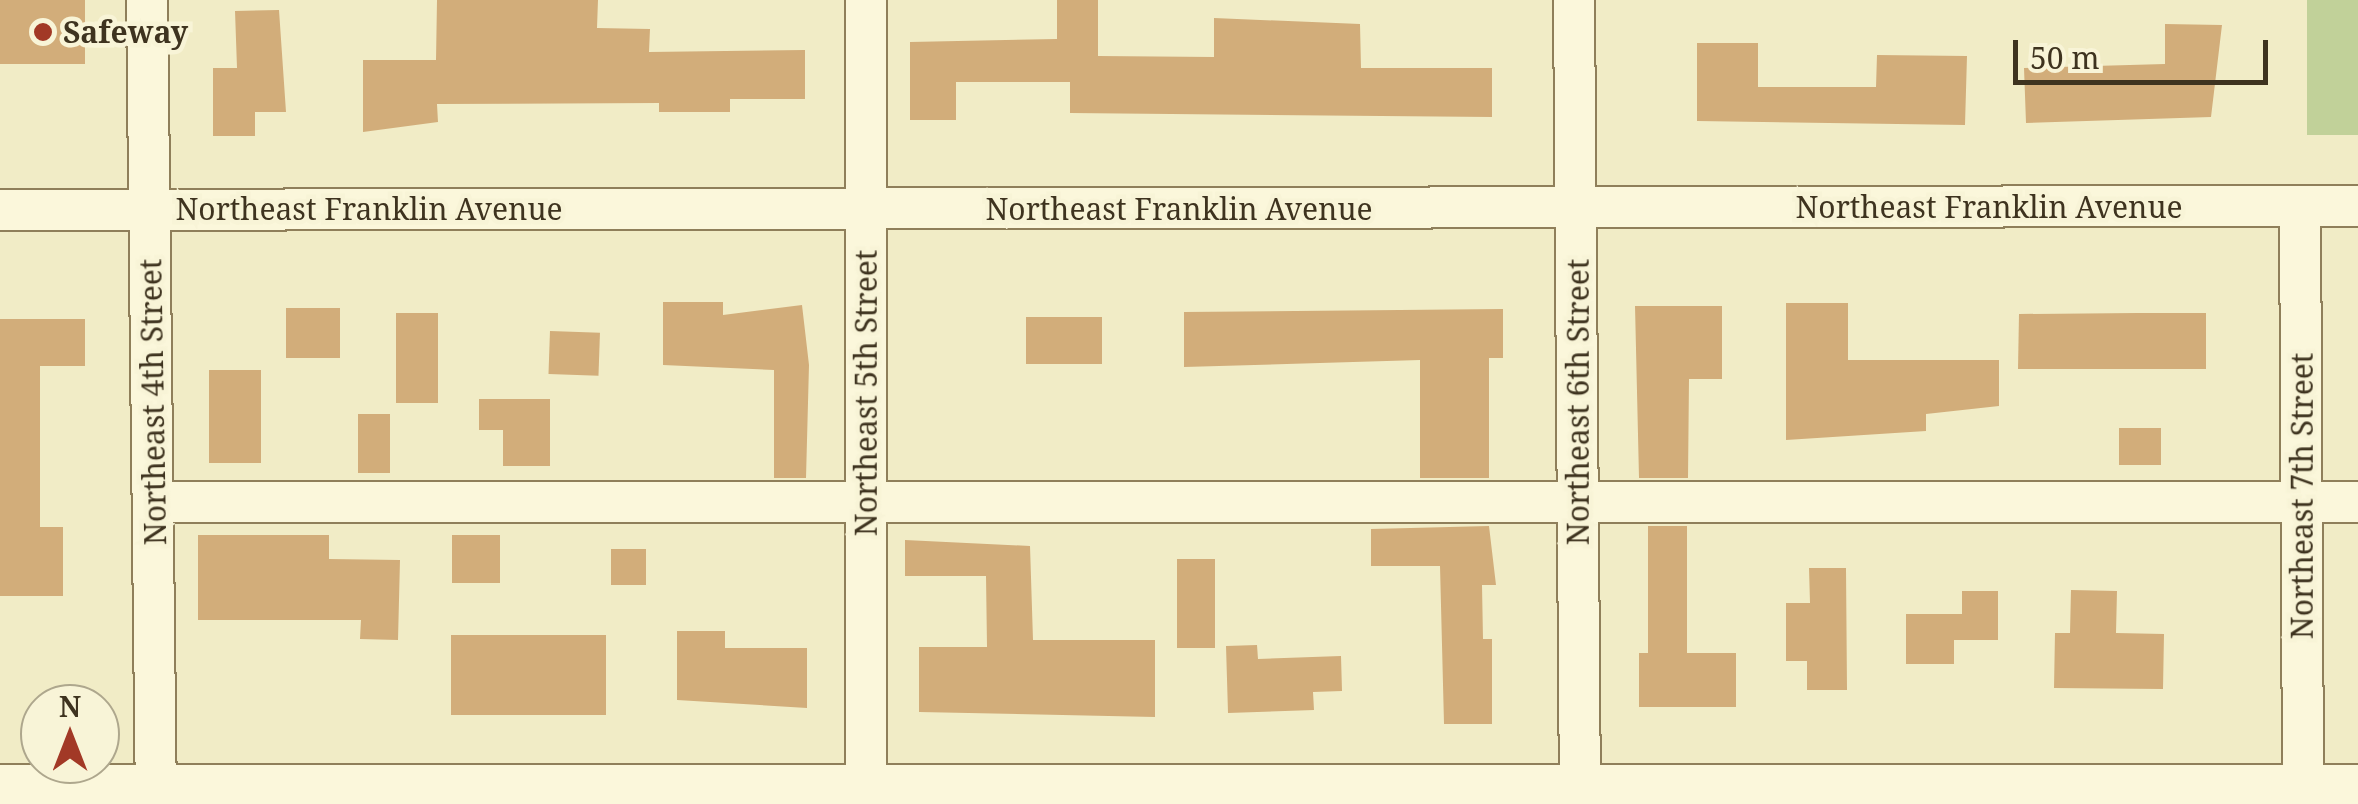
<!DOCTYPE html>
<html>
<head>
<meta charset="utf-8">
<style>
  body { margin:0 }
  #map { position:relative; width:2358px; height:804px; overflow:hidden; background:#f1ecc6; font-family:"Noto Serif",serif }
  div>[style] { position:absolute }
  .green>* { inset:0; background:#c1d199; transform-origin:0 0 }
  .building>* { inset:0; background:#d2ad7a; transform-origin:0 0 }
  .roads { filter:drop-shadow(2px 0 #8f7f5a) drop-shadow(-2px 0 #8f7f5a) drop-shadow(0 2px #8f7f5a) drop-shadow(0 -2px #8f7f5a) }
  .minor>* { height:40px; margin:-20px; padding:0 20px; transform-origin:20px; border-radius:20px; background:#fbf7db }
  .dots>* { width:28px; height:28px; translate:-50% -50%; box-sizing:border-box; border:5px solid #f8f4d7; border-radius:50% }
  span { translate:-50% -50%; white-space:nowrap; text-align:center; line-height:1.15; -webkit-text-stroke:9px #f8f4d7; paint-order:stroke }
  .poi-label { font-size:30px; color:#3e331f; font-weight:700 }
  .left { translate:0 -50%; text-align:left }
  .street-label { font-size:30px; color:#3e331f }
  .north { position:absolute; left:20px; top:684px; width:100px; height:100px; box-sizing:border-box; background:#f8f4d7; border:2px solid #aea78d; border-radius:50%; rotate:0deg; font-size:28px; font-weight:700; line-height:40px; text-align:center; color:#3e331f }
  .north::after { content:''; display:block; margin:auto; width:35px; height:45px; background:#a23926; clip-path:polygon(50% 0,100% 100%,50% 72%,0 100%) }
  .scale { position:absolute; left:2013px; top:40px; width:255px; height:45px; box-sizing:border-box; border:5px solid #3e331f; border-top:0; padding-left:12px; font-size:30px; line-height:35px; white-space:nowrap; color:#3e331f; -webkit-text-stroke:8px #f8f4d7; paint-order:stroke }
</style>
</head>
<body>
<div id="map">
  <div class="green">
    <div style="left:2307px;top:0;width:51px;height:135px"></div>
  </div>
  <div class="building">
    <div style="left:0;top:0;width:85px;height:64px"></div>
    <div style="clip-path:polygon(437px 0,598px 0,597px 28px,650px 29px,649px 52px,805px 50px,805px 99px,730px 99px,730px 112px,659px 112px,659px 103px,437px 104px,438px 122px,363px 132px,363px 60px,436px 60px)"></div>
    <div style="clip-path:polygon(1057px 0,1098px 0,1098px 56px,1214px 57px,1214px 18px,1360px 24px,1361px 68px,1492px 68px,1492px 117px,1070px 113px,1070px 82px,956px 82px,956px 120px,910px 120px,910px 42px,1057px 39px)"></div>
    <div style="clip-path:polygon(279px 10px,286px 112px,255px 112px,255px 136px,213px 136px,213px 68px,237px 68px,235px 11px)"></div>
    <div style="clip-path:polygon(2165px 24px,2222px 25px,2211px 117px,2026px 123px,2024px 68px,2165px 64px)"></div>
    <div style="clip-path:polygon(1697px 43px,1758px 43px,1758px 87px,1876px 87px,1877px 55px,1967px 56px,1965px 125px,1697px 121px)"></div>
    <div style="clip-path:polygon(663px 302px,723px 302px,723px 315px,802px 305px,809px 365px,806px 478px,774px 478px,774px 370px,663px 365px)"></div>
    <div style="clip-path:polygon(1786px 303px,1848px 303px,1848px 360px,1999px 360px,1999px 406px,1926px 414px,1926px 431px,1786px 440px)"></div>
    <div style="clip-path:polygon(1635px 306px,1722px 306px,1722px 379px,1689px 379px,1688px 478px,1639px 478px)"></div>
    <div style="left:286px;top:308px;width:54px;height:50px"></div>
    <div style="clip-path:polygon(1503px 309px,1503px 358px,1489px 358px,1489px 478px,1420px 478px,1420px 360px,1184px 367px,1184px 312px)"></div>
    <div style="left:396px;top:313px;width:42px;height:90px"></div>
    <div style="clip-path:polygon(2137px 313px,2206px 313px,2206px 369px,2018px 369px,2019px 314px)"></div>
    <div style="left:1026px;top:317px;width:76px;height:47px"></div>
    <div style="clip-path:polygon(0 319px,85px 319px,85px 366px,40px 366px,40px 527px,63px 527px,63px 596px,0 596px)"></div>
    <div style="left:550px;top:331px;width:50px;height:43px;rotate:2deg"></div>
    <div style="left:209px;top:370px;width:52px;height:93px"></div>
    <div style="clip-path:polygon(479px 399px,550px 399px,550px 466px,503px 466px,503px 430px,479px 430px)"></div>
    <div style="left:358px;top:414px;width:32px;height:59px"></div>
    <div style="left:2119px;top:428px;width:42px;height:37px"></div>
    <div style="clip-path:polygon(1489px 526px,1496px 585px,1482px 585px,1483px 639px,1492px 639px,1492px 724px,1444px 724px,1440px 566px,1371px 566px,1371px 529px)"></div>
    <div style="clip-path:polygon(1648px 526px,1687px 526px,1687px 653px,1736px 653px,1736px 707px,1639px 707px,1639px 653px,1648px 653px)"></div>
    <div style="clip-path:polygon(198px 535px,329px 535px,329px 559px,400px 560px,398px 640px,360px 639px,361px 620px,198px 620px)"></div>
    <div style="left:452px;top:535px;width:48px;height:48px"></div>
    <div style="clip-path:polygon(905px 540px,1030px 546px,1033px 640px,1155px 640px,1155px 717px,919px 712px,919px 647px,987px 647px,986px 576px,905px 576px)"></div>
    <div style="left:611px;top:549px;width:35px;height:36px"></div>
    <div style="left:1177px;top:559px;width:38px;height:89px"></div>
    <div style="clip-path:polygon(1809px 568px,1846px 568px,1847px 690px,1807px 690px,1807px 661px,1786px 661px,1786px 603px,1810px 603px)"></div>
    <div style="clip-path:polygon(2071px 590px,2117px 591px,2116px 633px,2164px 634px,2163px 689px,2054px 688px,2055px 633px,2070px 633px)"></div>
    <div style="clip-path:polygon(1962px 591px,1998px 591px,1998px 640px,1954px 640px,1954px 664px,1906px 664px,1906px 614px,1962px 614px)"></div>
    <div style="clip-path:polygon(677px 631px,725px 631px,725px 648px,807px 648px,807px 708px,677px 700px)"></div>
    <div style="left:451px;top:635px;width:155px;height:80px"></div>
    <div style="clip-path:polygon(1257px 645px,1258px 659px,1341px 656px,1342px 691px,1313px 692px,1314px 710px,1228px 713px,1226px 646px)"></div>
  </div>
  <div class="roads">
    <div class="minor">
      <div style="left:147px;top:0;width:804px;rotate:89.36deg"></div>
      <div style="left:866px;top:0;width:786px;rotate:90deg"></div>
      <div style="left:1574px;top:0;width:804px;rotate:89.57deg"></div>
      <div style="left:2300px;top:206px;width:579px;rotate:89.7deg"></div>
      <div style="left:0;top:210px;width:2358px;rotate:-0.1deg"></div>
      <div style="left:154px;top:502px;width:2204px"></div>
      <div style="left:0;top:785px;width:2358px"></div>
    </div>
  </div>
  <div class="dots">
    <div style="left:43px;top:32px;background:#a23926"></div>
  </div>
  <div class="poi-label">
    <span class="left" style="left:63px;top:32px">Safeway</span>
  </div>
  <div class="street-label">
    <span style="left:1989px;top:207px">Northeast Franklin Avenue</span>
    <span style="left:369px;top:209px">Northeast Franklin Avenue</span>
    <span style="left:1179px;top:209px">Northeast Franklin Avenue</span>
    <span style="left:866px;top:393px;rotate:-90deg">Northeast 5th Street</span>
    <span style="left:153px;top:402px;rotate:-91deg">Northeast 4th Street</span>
    <span style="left:1578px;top:402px;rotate:-90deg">Northeast 6th Street</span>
    <span style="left:2302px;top:496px;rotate:-90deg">Northeast 7th Street</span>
  </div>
  <div class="north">N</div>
  <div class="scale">50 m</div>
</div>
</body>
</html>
